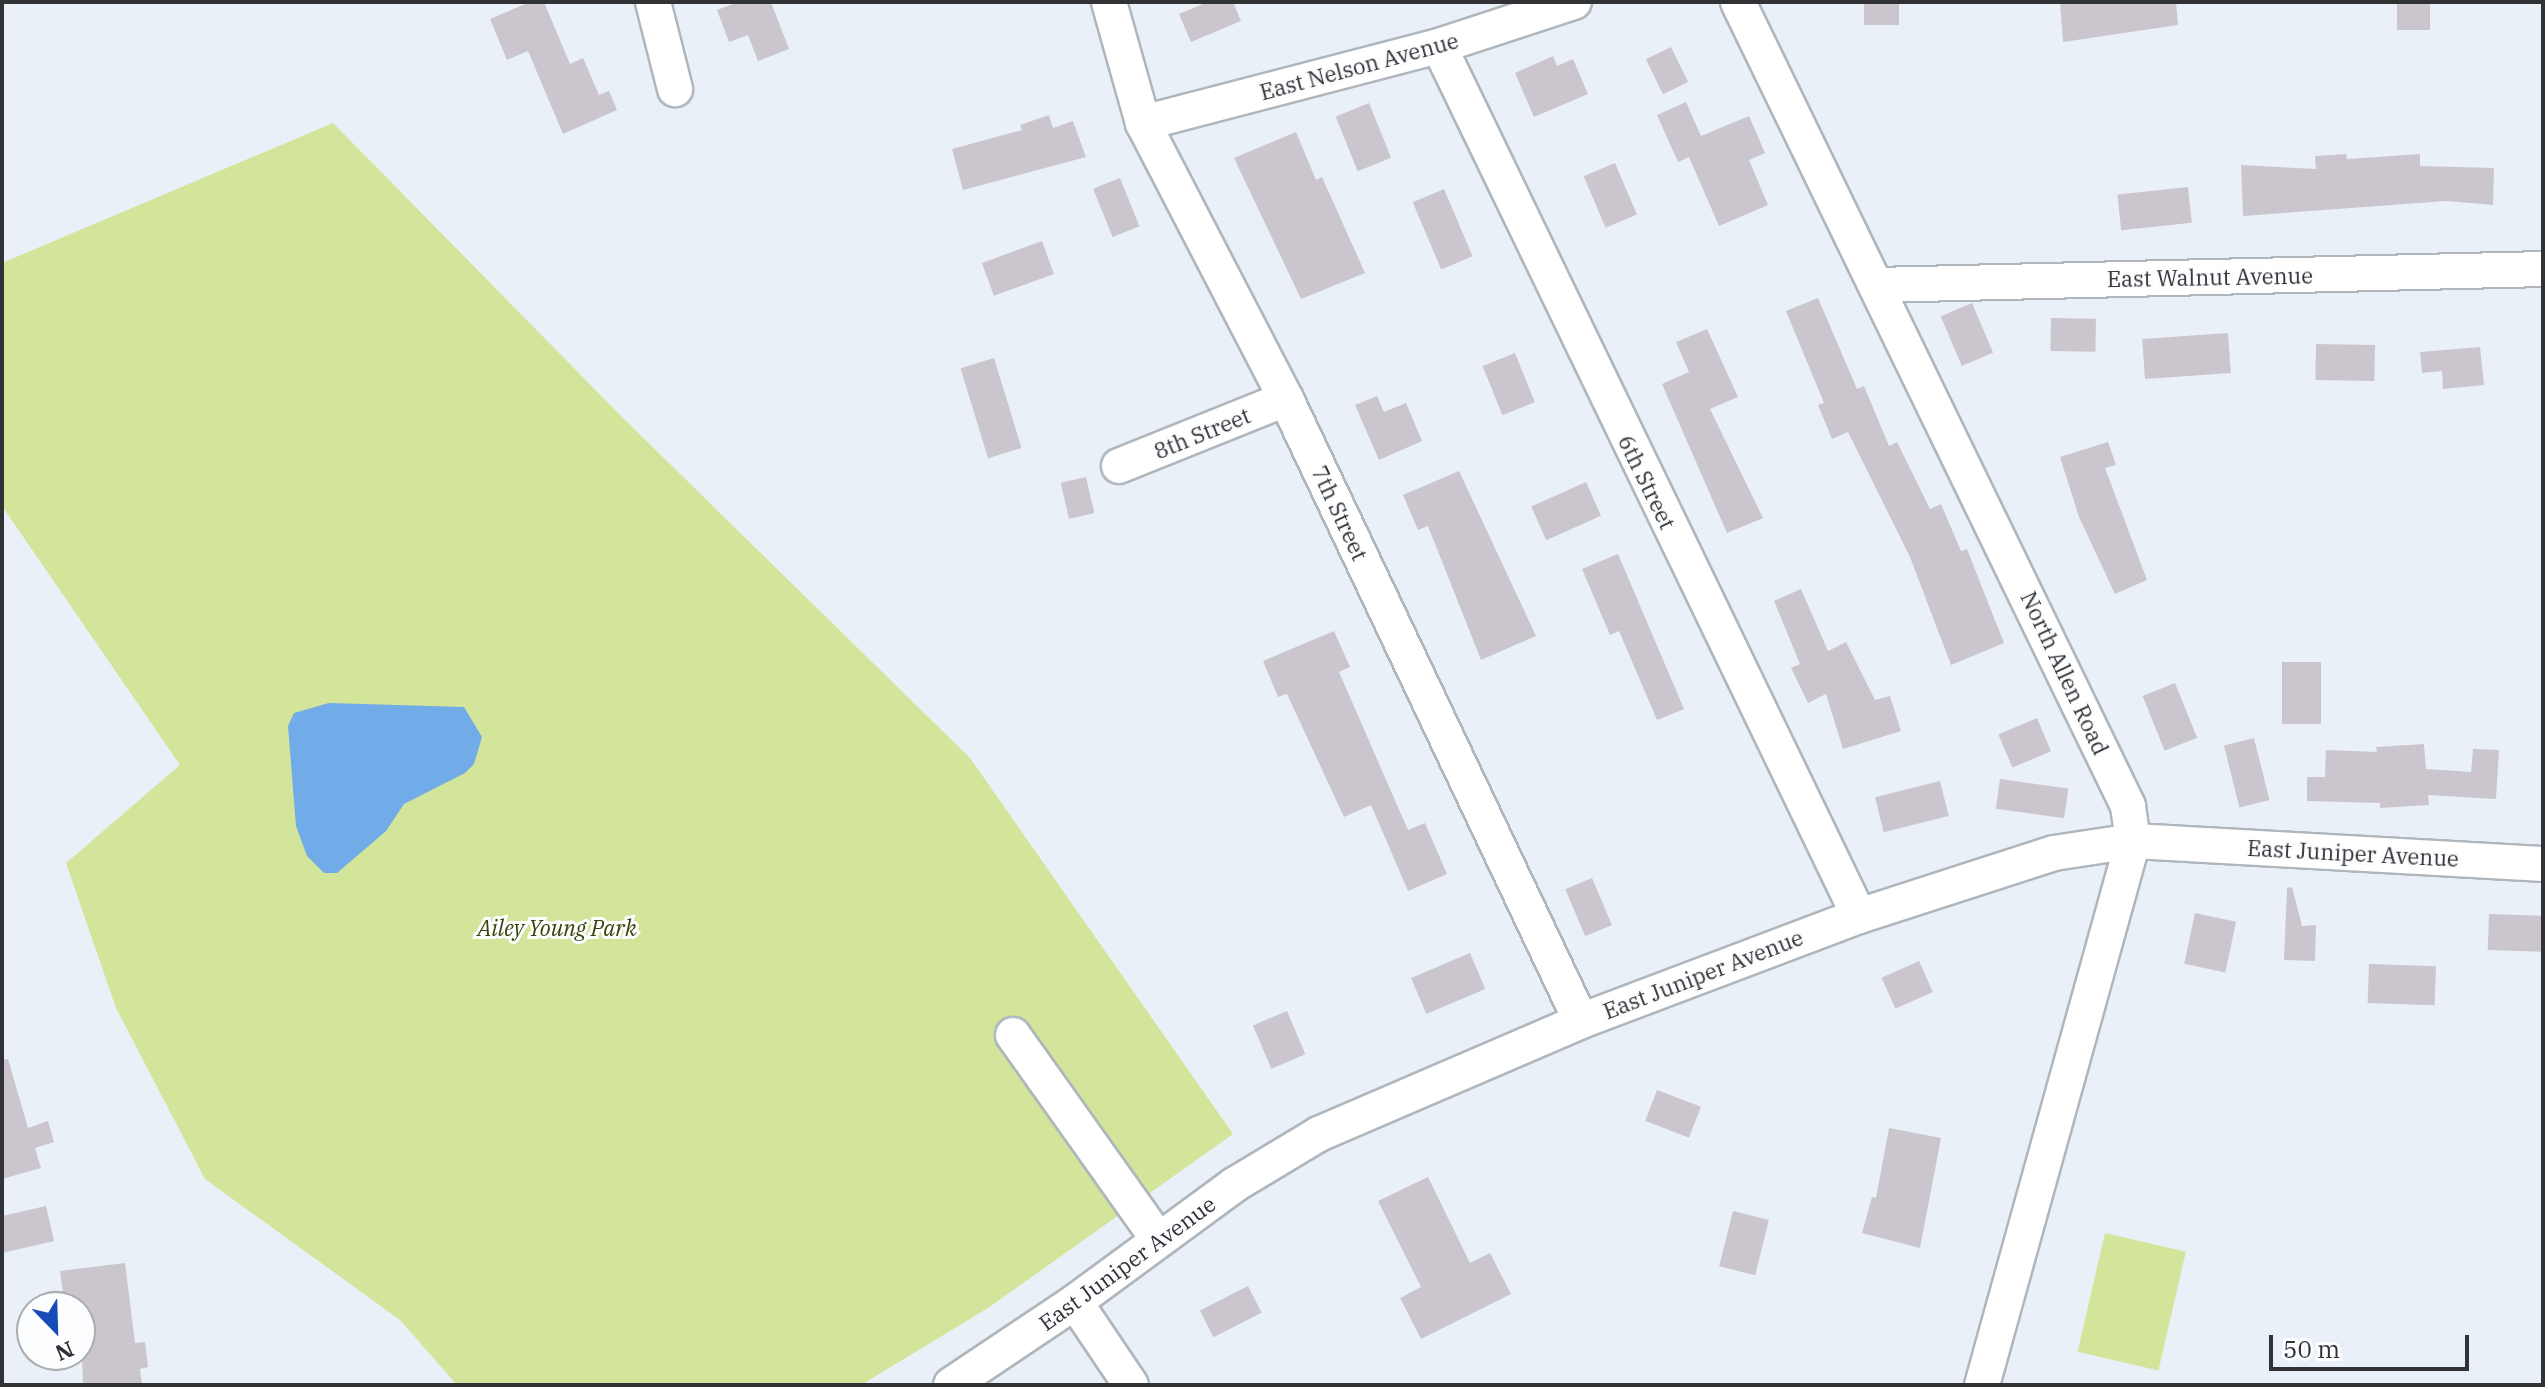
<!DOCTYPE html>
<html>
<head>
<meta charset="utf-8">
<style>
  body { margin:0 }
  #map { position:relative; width:2545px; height:1387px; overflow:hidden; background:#eaf0f7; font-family:"IBM Plex Serif",serif }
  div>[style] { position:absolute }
  .green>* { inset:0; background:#d2e59b; transform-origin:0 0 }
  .water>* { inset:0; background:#71abe8 }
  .building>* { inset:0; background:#cbc6cd; transform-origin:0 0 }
  .roads { filter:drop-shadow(2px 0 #afb6bc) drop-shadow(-2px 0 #afb6bc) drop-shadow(0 2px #afb6bc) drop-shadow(0 -2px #afb6bc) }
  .minor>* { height:34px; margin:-17px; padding:0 17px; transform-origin:17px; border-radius:17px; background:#fff }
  span { translate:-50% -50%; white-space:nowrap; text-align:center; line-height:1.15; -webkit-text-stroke:6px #fcfdfe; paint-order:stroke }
  .street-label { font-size:22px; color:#303235 }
  .park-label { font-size:22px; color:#384305; font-style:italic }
  .frame { position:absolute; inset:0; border:4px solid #303235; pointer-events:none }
  .north { position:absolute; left:16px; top:1291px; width:80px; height:80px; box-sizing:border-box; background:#fcfdfe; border:2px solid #aaacae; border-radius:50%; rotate:157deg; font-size:22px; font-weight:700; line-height:32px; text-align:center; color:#303235 }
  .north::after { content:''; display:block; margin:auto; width:28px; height:36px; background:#174bb7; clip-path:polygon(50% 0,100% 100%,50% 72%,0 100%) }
  .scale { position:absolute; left:2269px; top:1335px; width:200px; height:36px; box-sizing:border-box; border:4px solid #303235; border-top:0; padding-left:10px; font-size:24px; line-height:28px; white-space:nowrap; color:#303235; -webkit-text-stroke:6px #fcfdfe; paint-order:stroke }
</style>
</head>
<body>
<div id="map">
  <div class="green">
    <div style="clip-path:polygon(333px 123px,622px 417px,970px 758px,1233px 1134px,988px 1308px,861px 1385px,457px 1385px,400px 1320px,205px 1179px,116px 1008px,66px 863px,180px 765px,2px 506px,2px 263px)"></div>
    <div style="left:2105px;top:1233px;width:83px;height:122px;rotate:13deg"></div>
  </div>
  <div class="water">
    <div style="clip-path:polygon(329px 703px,464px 707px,482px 737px,474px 764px,465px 773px,404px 804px,386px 831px,337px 873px,324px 873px,307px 856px,296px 826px,288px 726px,294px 713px)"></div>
  </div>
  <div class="building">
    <div style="clip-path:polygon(530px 2px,544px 2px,570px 64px,583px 58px,599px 95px,609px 91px,617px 110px,563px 134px,528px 51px,507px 60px,490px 19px)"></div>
    <div style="clip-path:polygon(738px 2px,771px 2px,789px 49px,758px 61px,748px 35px,729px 42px,717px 10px)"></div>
    <div style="clip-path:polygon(1208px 2px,1233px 2px,1241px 21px,1191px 42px,1179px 14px)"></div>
    <div style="left:1864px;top:2px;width:35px;height:23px"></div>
    <div style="clip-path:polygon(2060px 2px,2176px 2px,2178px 25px,2063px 42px)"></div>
    <div style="left:2397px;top:2px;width:33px;height:28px"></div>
    <div style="left:1671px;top:47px;width:39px;height:28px;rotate:64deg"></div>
    <div style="clip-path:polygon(1553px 56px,1557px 66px,1573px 59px,1588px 94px,1534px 117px,1515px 73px)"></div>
    <div style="clip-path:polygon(1686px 102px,1701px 136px,1749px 116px,1765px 153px,1749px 160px,1768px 205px,1719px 226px,1689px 157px,1678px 162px,1657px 115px)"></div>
    <div style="left:1369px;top:103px;width:59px;height:36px;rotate:68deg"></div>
    <div style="clip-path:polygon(1049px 115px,1053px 128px,1073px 121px,1086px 157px,963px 190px,952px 149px,1022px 130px,1020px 125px)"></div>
    <div style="clip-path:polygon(1296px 132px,1316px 180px,1322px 177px,1365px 273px,1301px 299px,1234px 158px)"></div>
    <div style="clip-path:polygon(2346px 154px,2347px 159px,2420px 154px,2420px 166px,2494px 168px,2493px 205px,2446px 201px,2243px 216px,2241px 165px,2316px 169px,2315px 156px)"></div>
    <div style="left:1615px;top:163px;width:56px;height:34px;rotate:67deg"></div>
    <div style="left:1120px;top:178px;width:52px;height:29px;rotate:68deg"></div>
    <div style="left:2188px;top:187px;width:36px;height:71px;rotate:84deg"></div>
    <div style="left:1444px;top:189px;width:73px;height:34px;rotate:67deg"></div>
    <div style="left:1042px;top:241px;width:35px;height:64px;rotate:70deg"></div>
    <div style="clip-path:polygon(1818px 298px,1857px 389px,1864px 386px,1889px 446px,1897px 442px,1930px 509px,1941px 504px,1961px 551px,1967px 549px,2004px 643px,1951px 665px,1910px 557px,1848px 432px,1832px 439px,1818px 405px,1824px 403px,1786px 311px)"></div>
    <div style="left:1972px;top:303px;width:54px;height:34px;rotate:67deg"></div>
    <div style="left:2051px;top:318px;width:45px;height:33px;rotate:1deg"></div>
    <div style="clip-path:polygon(1707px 329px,1738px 397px,1710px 409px,1763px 518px,1727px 533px,1662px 384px,1689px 372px,1676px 342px)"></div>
    <div style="left:2228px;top:333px;width:40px;height:86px;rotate:86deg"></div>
    <div style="left:2316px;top:344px;width:59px;height:36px;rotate:1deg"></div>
    <div style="clip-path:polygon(2480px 347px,2484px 385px,2443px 389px,2442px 371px,2422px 373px,2420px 352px)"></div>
    <div style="left:1515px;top:353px;width:53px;height:35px;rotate:68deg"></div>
    <div style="left:994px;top:358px;width:94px;height:35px;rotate:73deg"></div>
    <div style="clip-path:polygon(1377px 396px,1384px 412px,1406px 403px,1422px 441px,1379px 460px,1355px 405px)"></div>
    <div style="clip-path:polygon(2108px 442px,2116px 465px,2105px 468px,2147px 580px,2115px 594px,2079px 517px,2060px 457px)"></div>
    <div style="clip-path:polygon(1459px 471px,1536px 636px,1481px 660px,1428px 526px,1418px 530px,1403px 495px)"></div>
    <div style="left:1086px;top:477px;width:37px;height:26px;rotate:77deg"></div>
    <div style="left:1586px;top:482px;width:37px;height:60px;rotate:66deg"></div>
    <div style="clip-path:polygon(1618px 554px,1684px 709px,1657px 720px,1619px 631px,1610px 635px,1582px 569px)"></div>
    <div style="clip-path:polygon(1801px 589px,1828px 651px,1846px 642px,1875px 700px,1890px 696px,1901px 731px,1843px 749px,1826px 694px,1808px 703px,1791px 668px,1800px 664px,1774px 601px)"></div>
    <div style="clip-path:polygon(1334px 631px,1350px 667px,1339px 672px,1408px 830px,1425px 823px,1447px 874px,1408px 891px,1371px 805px,1344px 817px,1287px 694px,1278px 697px,1263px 661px)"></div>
    <div style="left:2282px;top:662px;width:39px;height:62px"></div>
    <div style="left:2175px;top:683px;width:59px;height:35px;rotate:68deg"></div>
    <div style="left:2037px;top:718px;width:36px;height:42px;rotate:67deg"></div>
    <div style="left:2254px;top:738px;width:64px;height:31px;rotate:76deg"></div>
    <div style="clip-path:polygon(2424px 744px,2426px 769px,2471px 772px,2473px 749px,2499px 750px,2496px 799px,2428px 795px,2429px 805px,2380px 808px,2380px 803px,2307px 801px,2307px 777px,2325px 777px,2326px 750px,2377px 752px,2376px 747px)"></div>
    <div style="left:2000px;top:779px;width:69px;height:30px;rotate:8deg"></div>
    <div style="left:1940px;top:781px;width:36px;height:67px;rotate:76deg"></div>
    <div style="left:1592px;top:878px;width:51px;height:29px;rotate:67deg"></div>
    <div style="clip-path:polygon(2292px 887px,2302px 926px,2316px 925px,2315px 961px,2284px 960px,2287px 888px)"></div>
    <div style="left:2195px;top:913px;width:42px;height:52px;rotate:12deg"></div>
    <div style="left:2489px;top:914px;width:54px;height:36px;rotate:2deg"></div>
    <div style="left:1470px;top:953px;width:39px;height:64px;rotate:67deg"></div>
    <div style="left:1919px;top:961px;width:34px;height:41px;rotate:66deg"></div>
    <div style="left:2369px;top:964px;width:67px;height:39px;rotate:2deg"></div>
    <div style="left:1287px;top:1011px;width:47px;height:37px;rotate:67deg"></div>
    <div style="clip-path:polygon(8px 1059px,28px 1128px,48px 1121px,54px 1142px,35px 1148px,41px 1168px,2px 1179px,2px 1060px)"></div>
    <div style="left:1657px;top:1090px;width:47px;height:33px;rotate:21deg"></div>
    <div style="clip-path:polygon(1889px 1128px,1941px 1138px,1920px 1248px,1862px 1233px,1872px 1197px,1876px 1198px)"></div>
    <div style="clip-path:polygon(1428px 1177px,1470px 1263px,1490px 1253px,1511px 1294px,1421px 1339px,1400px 1298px,1421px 1287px,1378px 1201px)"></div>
    <div style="clip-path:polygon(46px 1206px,54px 1241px,2px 1253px,2px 1216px)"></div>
    <div style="left:1733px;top:1211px;width:37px;height:57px;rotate:14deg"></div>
    <div style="clip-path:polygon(125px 1263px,135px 1343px,145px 1342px,148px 1367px,140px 1369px,142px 1385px,83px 1385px,80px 1307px,65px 1307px,60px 1271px)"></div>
    <div style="left:1248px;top:1286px;width:30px;height:54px;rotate:63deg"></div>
  </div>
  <div class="roads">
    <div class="minor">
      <div style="left:653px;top:2px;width:90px;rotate:75.8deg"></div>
      <div style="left:1109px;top:2px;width:126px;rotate:74.3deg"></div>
      <div style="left:1143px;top:123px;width:311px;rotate:62.6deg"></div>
      <div style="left:1286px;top:399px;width:688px;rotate:64.63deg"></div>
      <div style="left:1738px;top:2px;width:894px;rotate:64.12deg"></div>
      <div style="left:2128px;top:806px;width:35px;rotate:82deg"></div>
      <div style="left:2133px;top:841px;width:565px;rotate:105.51deg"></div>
      <div style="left:1439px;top:46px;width:966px;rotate:64.23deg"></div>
      <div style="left:1143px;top:123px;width:306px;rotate:-14.6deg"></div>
      <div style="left:1439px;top:46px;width:142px;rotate:-18.1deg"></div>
      <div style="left:1876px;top:285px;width:667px;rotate:-1.37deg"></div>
      <div style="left:1119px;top:466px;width:180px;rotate:-21.9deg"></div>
      <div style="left:1013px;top:1035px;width:250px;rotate:54.6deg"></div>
      <div style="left:1075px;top:1302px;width:100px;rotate:56deg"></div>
      <div style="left:951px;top:1385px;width:149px;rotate:-33.8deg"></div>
      <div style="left:1075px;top:1302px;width:197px;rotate:-36.3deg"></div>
      <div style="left:1234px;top:1185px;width:99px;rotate:-31deg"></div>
      <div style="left:1319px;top:1134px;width:285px;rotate:-23.3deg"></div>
      <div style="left:1581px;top:1021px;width:297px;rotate:-20.7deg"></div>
      <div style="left:1859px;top:916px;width:205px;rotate:-17.9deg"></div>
      <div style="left:2054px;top:853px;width:80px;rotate:-8.6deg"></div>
      <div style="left:2133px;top:841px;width:411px;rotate:3.2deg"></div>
    </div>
  </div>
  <div class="street-label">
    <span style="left:1359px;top:66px;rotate:-15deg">East Nelson Avenue</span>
    <span style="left:2210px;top:277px;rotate:-1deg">East Walnut Avenue</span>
    <span style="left:1202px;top:433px;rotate:-22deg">8th Street</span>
    <span style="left:1647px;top:482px;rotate:64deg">6th Street</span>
    <span style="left:1340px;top:513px;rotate:65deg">7th Street</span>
    <span style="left:2065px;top:673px;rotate:65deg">North Allen Road</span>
    <span style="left:2353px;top:853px;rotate:3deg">East Juniper Avenue</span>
    <span style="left:1703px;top:974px;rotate:-21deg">East Juniper Avenue</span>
    <span style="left:1127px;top:1263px;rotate:-36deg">East Juniper Avenue</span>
  </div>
  <div class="park-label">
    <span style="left:557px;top:928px">Ailey Young Park</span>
  </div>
  <div class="frame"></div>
  <div class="north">N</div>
  <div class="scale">50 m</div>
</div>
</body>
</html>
